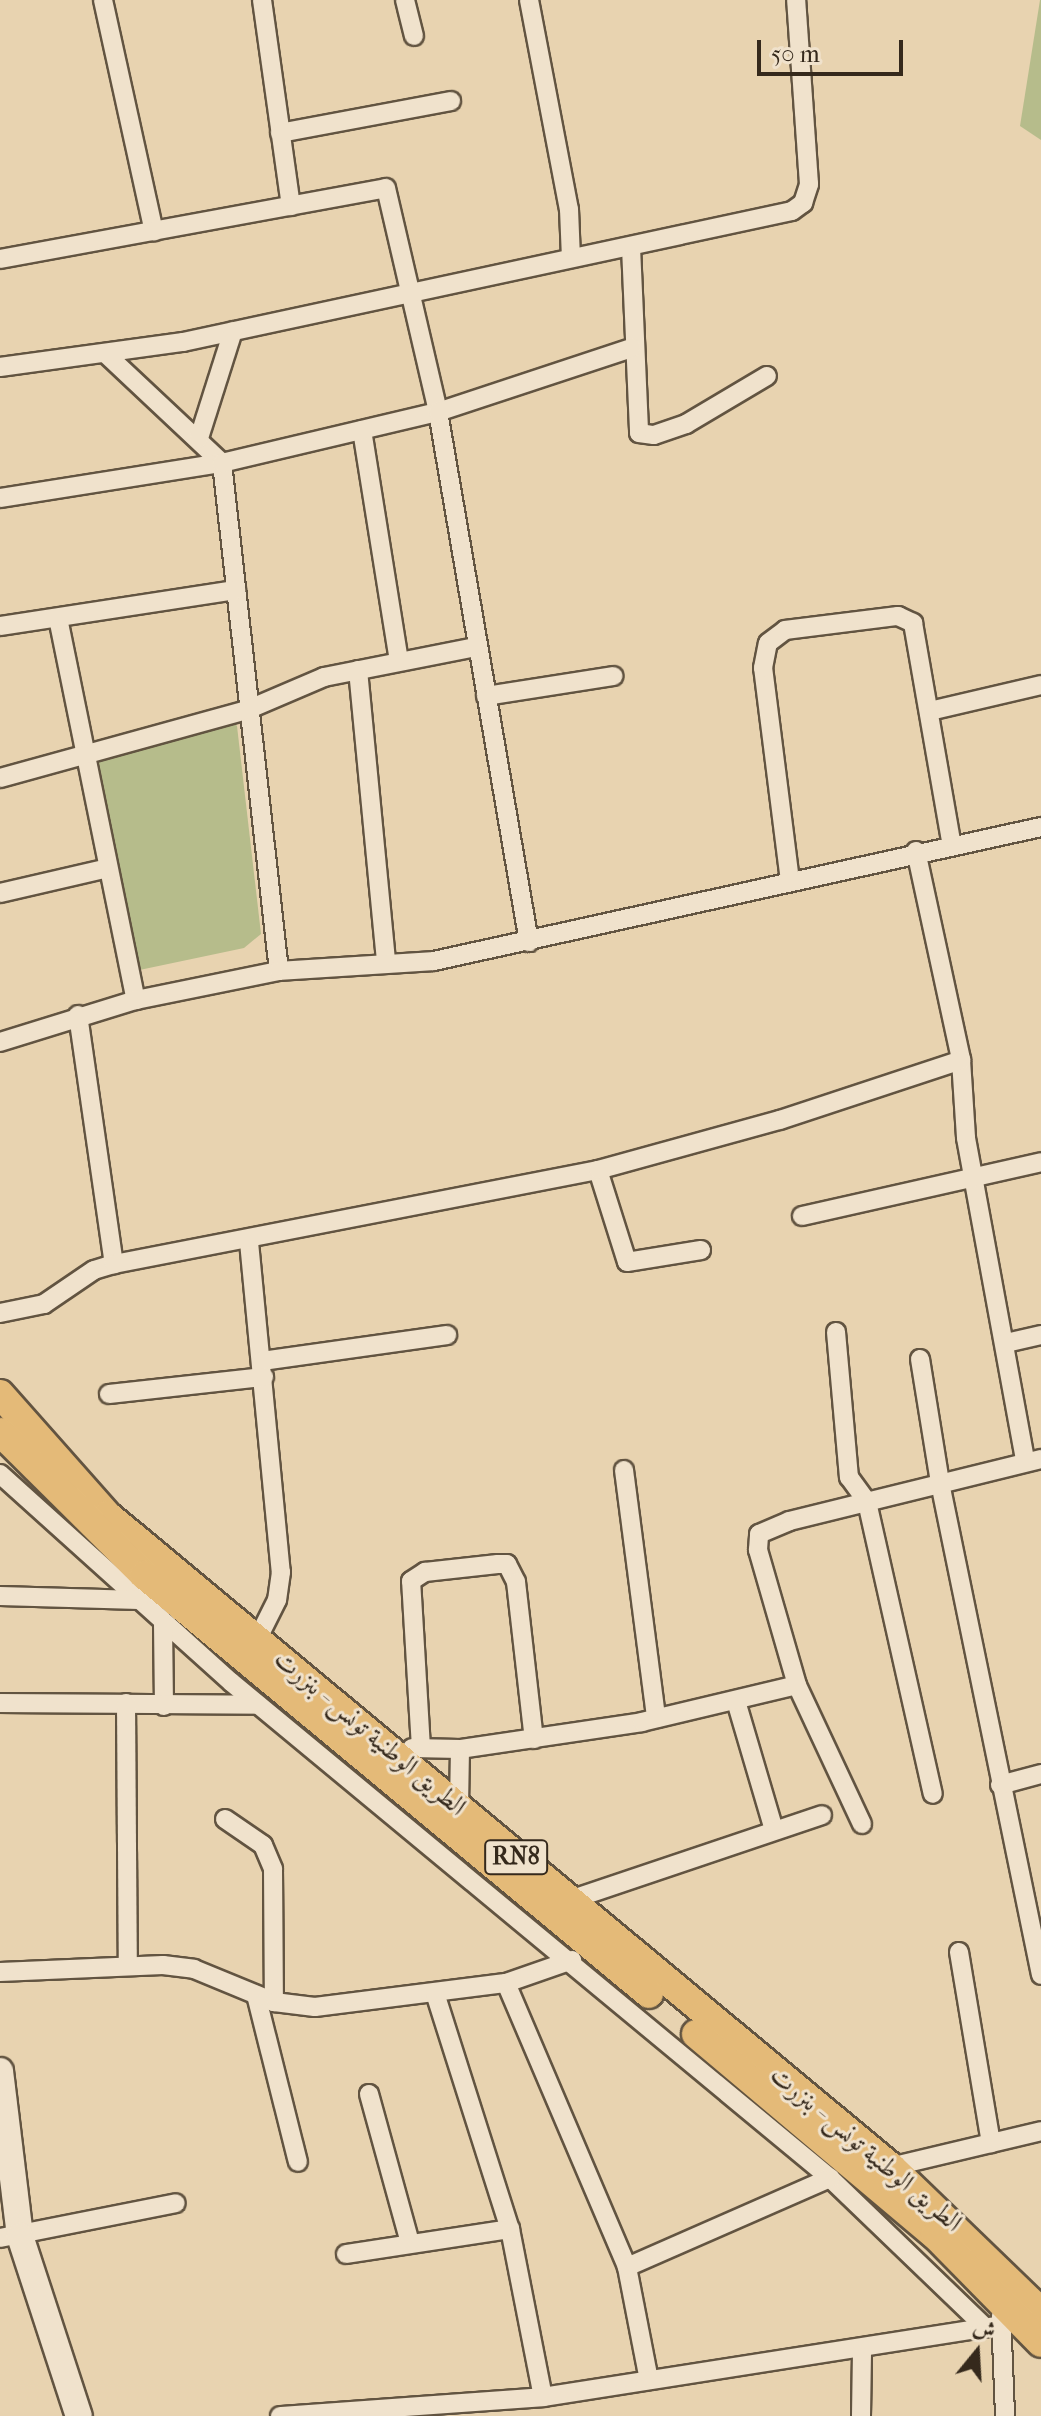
<!DOCTYPE html>
<html>
<head>
<meta charset="utf-8">
<style>
  body { margin:0 }
  #map { position:relative; width:1041px; height:2416px; overflow:hidden; background:#e8d3b0; font-family:"IM FELL French Canon",Amiri,serif }
  div>[style] { position:absolute }
  .green>* { inset:0; background:#b6bc8b }
  .roads { filter:drop-shadow(2px 0 #625441) drop-shadow(-2px 0 #625441) drop-shadow(0 2px #625441) drop-shadow(0 -2px #625441) }
  .street>* { height:18px; margin:-9px; padding:0 9px; transform-origin:9px; border-radius:9px; background:#f0e2cc }
  .secondary>* { height:26px; margin:-13px; padding:0 13px; transform-origin:13px; border-radius:13px; background:#f0e2cc }
  .primary>* { height:28px; margin:-14px; padding:0 14px; transform-origin:14px; border-radius:14px; background:#e4ba78 }
  span { translate:-50% -50%; white-space:nowrap; text-align:center; line-height:1.15; -webkit-text-stroke:6px #f0e2cc; paint-order:stroke }
  .shield-label span { padding:2px 6px; background:#f0e2cc; border:2px solid; border-radius:6px; -webkit-text-stroke-width:0 }
  .shield-label { font-size:24px; color:#35291c; font-weight:700 }
  .street-label { font-size:26px; color:#35291c }
  .north { position:absolute; left:937px; top:2312px; width:80px; height:80px; -webkit-text-stroke:6px #f0e2cc; paint-order:stroke; rotate:18deg; font-size:22px; font-weight:700; line-height:32px; text-align:center; color:#35291c }
  .north::after { content:''; display:block; margin:auto; width:28px; height:36px; background:#35291c; clip-path:polygon(50% 0,100% 100%,50% 72%,0 100%) }
  .scale { position:absolute; left:757px; top:40px; width:146px; height:36px; box-sizing:border-box; border:4px solid #35291c; border-top:0; padding-left:10px; font-size:24px; line-height:28px; white-space:nowrap; color:#35291c; -webkit-text-stroke:6px #f0e2cc; paint-order:stroke }
</style>
</head>
<body>
<div id="map">
  <div class="green">
    <div style="clip-path:polygon(1040px 0,1041px 0,1041px 140px,1020px 126px)"></div>
    <div style="clip-path:polygon(230px 719px,237px 726px,261px 934px,244px 948px,130px 972px,91px 757px)"></div>
  </div>
  <div class="roads">
    <div class="street">
      <div style="left:103px;top:0;width:237px;rotate:77.6deg"></div>
      <div style="left:262px;top:0;width:208px;rotate:82deg"></div>
      <div style="left:405px;top:0;width:37px;rotate:76deg"></div>
      <div style="left:529px;top:0;width:213px;rotate:79.2deg"></div>
      <div style="left:569px;top:209px;width:49px;rotate:87.7deg"></div>
      <div style="left:280px;top:133px;width:174px;rotate:-10.6deg"></div>
      <div style="left:631px;top:247px;width:186px;rotate:87.5deg"></div>
      <div style="left:639px;top:433px;width:15px;rotate:8deg"></div>
      <div style="left:654px;top:435px;width:34px;rotate:-19deg"></div>
      <div style="left:686px;top:424px;width:94px;rotate:-30.7deg"></div>
      <div style="left:0;top:259px;width:392px;rotate:-10.4deg"></div>
      <div style="left:386px;top:188px;width:230px;rotate:76.9deg"></div>
      <div style="left:438px;top:412px;width:538px;rotate:80.26deg"></div>
      <div style="left:107px;top:355px;width:158px;rotate:43.2deg"></div>
      <div style="left:222px;top:463px;width:511px;rotate:83.6deg"></div>
      <div style="left:0;top:367px;width:185px;rotate:-7.8deg"></div>
      <div style="left:183px;top:342px;width:623px;rotate:-12.14deg"></div>
      <div style="left:792px;top:211px;width:14px;rotate:-36deg"></div>
      <div style="left:803px;top:203px;width:20px;rotate:-72deg"></div>
      <div style="left:809px;top:184px;width:184px;rotate:-94deg"></div>
      <div style="left:362px;top:430px;width:234px;rotate:80.9deg"></div>
      <div style="left:199px;top:438px;width:112px;rotate:-72.4deg"></div>
      <div style="left:0;top:498px;width:225px;rotate:-9deg"></div>
      <div style="left:222px;top:463px;width:222px;rotate:-13.3deg"></div>
      <div style="left:438px;top:412px;width:204px;rotate:-18.3deg"></div>
      <div style="left:58px;top:618px;width:390px;rotate:78.5deg"></div>
      <div style="left:0;top:626px;width:239px;rotate:-8.7deg"></div>
      <div style="left:358px;top:670px;width:294px;rotate:84.5deg"></div>
      <div style="left:486px;top:696px;width:129px;rotate:-8.9deg"></div>
      <div style="left:930px;top:711px;width:114px;rotate:-13.2deg"></div>
      <div style="left:0;top:778px;width:256px;rotate:-15.4deg"></div>
      <div style="left:247px;top:710px;width:84px;rotate:-23.2deg"></div>
      <div style="left:324px;top:677px;width:154px;rotate:-11.2deg"></div>
      <div style="left:916px;top:851px;width:214px;rotate:77.8deg"></div>
      <div style="left:961px;top:1060px;width:78px;rotate:86.3deg"></div>
      <div style="left:966px;top:1138px;width:328px;rotate:79.6deg"></div>
      <div style="left:790px;top:881px;width:215px;rotate:-97.2deg"></div>
      <div style="left:763px;top:668px;width:25px;rotate:-79deg"></div>
      <div style="left:768px;top:643px;width:21px;rotate:-37deg"></div>
      <div style="left:785px;top:630px;width:114px;rotate:-7.1deg"></div>
      <div style="left:898px;top:616px;width:17px;rotate:25deg"></div>
      <div style="left:913px;top:623px;width:226px;rotate:80.1deg"></div>
      <div style="left:0;top:893px;width:111px;rotate:-13deg"></div>
      <div style="left:78px;top:1015px;width:252px;rotate:81.8deg"></div>
      <div style="left:0;top:1042px;width:142px;rotate:-17.2deg"></div>
      <div style="left:136px;top:1000px;width:146px;rotate:-11.5deg"></div>
      <div style="left:279px;top:971px;width:155px;rotate:-3.7deg"></div>
      <div style="left:434px;top:961px;width:622px;rotate:-12.45deg"></div>
      <div style="left:598px;top:1170px;width:96px;rotate:72.5deg"></div>
      <div style="left:627px;top:1262px;width:75px;rotate:-9.2deg"></div>
      <div style="left:802px;top:1216px;width:245px;rotate:-12.7deg"></div>
      <div style="left:249px;top:1242px;width:332px;rotate:84.5deg"></div>
      <div style="left:281px;top:1572px;width:28px;rotate:98deg"></div>
      <div style="left:277px;top:1600px;width:42px;rotate:116.6deg"></div>
      <div style="left:0;top:1313px;width:45px;rotate:-11.6deg"></div>
      <div style="left:44px;top:1304px;width:60px;rotate:-34.2deg"></div>
      <div style="left:94px;top:1270px;width:21px;rotate:-17deg"></div>
      <div style="left:114px;top:1264px;width:493px;rotate:-11deg"></div>
      <div style="left:598px;top:1170px;width:189px;rotate:-15.4deg"></div>
      <div style="left:780px;top:1120px;width:191px;rotate:-18.3deg"></div>
      <div style="left:836px;top:1332px;width:146px;rotate:84.9deg"></div>
      <div style="left:849px;top:1477px;width:31px;rotate:54deg"></div>
      <div style="left:867px;top:1502px;width:299px;rotate:77.3deg"></div>
      <div style="left:1006px;top:1343px;width:36px;rotate:-13deg"></div>
      <div style="left:920px;top:1359px;width:126px;rotate:80.8deg"></div>
      <div style="left:940px;top:1483px;width:502px;rotate:78.4deg"></div>
      <div style="left:262px;top:1361px;width:187px;rotate:-8deg"></div>
      <div style="left:109px;top:1394px;width:156px;rotate:-6.3deg"></div>
      <div style="left:624px;top:1470px;width:250px;rotate:82.6deg"></div>
      <div style="left:0;top:1474px;width:311px;rotate:42deg"></div>
      <div style="left:231px;top:1682px;width:778px;rotate:39.63deg"></div>
      <div style="left:830px;top:2178px;width:214px;rotate:43.9deg"></div>
      <div style="left:0;top:1596px;width:139px;rotate:1.6deg"></div>
      <div style="left:163px;top:1624px;width:82px;rotate:89.3deg"></div>
      <div style="left:736px;top:1701px;width:134px;rotate:73.6deg"></div>
      <div style="left:0;top:1703px;width:258px;rotate:0.4deg"></div>
      <div style="left:126px;top:1703px;width:262px;rotate:89.6deg"></div>
      <div style="left:412px;top:1748px;width:48px;rotate:1.2deg"></div>
      <div style="left:460px;top:1749px;width:58px;rotate:91deg"></div>
      <div style="left:421px;top:1748px;width:167px;rotate:-93.4deg"></div>
      <div style="left:411px;top:1581px;width:17px;rotate:-33deg"></div>
      <div style="left:425px;top:1572px;width:73px;rotate:-6.3deg"></div>
      <div style="left:498px;top:1564px;width:9px"></div>
      <div style="left:507px;top:1564px;width:20px;rotate:63deg"></div>
      <div style="left:516px;top:1582px;width:158px;rotate:83.5deg"></div>
      <div style="left:460px;top:1749px;width:184px;rotate:-8.4deg"></div>
      <div style="left:642px;top:1722px;width:159px;rotate:-13.4deg"></div>
      <div style="left:1000px;top:1785px;width:42px;rotate:-15deg"></div>
      <div style="left:225px;top:1819px;width:46px;rotate:34.4deg"></div>
      <div style="left:263px;top:1845px;width:26px;rotate:67deg"></div>
      <div style="left:273px;top:1869px;width:133px;rotate:89.6deg"></div>
      <div style="left:862px;top:1824px;width:153px;rotate:-115.1deg"></div>
      <div style="left:797px;top:1685px;width:141px;rotate:-106.1deg"></div>
      <div style="left:758px;top:1550px;width:16px;rotate:-86deg"></div>
      <div style="left:759px;top:1534px;width:33px;rotate:-23deg"></div>
      <div style="left:789px;top:1521px;width:260px;rotate:-13.8deg"></div>
      <div style="left:567px;top:1901px;width:269px;rotate:-18.6deg"></div>
      <div style="left:959px;top:1952px;width:194px;rotate:80.5deg"></div>
      <div style="left:0;top:1972px;width:163px;rotate:-2.5deg"></div>
      <div style="left:163px;top:1965px;width:31px;rotate:7deg"></div>
      <div style="left:194px;top:1969px;width:87px;rotate:22.4deg"></div>
      <div style="left:274px;top:2002px;width:41px;rotate:7deg"></div>
      <div style="left:315px;top:2007px;width:193px;rotate:-7.2deg"></div>
      <div style="left:506px;top:1983px;width:70px;rotate:-19.2deg"></div>
      <div style="left:506px;top:1983px;width:309px;rotate:66.9deg"></div>
      <div style="left:627px;top:2267px;width:115px;rotate:79deg"></div>
      <div style="left:435px;top:1993px;width:248px;rotate:72.4deg"></div>
      <div style="left:510px;top:2229px;width:171px;rotate:78.9deg"></div>
      <div style="left:256px;top:1995px;width:172px;rotate:75.9deg"></div>
      <div style="left:369px;top:2094px;width:155px;rotate:74.6deg"></div>
      <div style="left:886px;top:2168px;width:159px;rotate:-13.4deg"></div>
      <div style="left:0;top:2238px;width:179px;rotate:-11.2deg"></div>
      <div style="left:346px;top:2254px;width:166px;rotate:-8.7deg"></div>
      <div style="left:627px;top:2267px;width:222px;rotate:-23.7deg"></div>
      <div style="left:1001px;top:2315px;width:101px;rotate:87.7deg"></div>
      <div style="left:280px;top:2416px;width:264px;rotate:-4.1deg"></div>
      <div style="left:543px;top:2397px;width:464px;rotate:-8.9deg"></div>
      <div style="left:861px;top:2416px;width:67px;rotate:-89.1deg"></div>
    </div>
    <div class="secondary">
      <div style="left:0;top:2071px;width:166px;rotate:83.1deg"></div>
      <div style="left:20px;top:2236px;width:189px;rotate:71.9deg"></div>
    </div>
    <div class="primary">
      <div style="left:0;top:1394px;width:162px;rotate:48.5deg"></div>
      <div style="left:107px;top:1515px;width:1020px;rotate:39.75deg"></div>
      <div style="left:891px;top:2167px;width:209px;rotate:44deg"></div>
      <div style="left:0;top:1432px;width:203px;rotate:44.8deg"></div>
      <div style="left:144px;top:1575px;width:656px;rotate:39.68deg"></div>
      <div style="left:696px;top:2034px;width:312px;rotate:40.1deg"></div>
      <div style="left:935px;top:2235px;width:151px;rotate:45.5deg"></div>
    </div>
  </div>
  <div class="shield-label">
    <span style="left:516px;top:1857px">RN8</span>
  </div>
  <div class="street-label">
    <span style="left:370px;top:1733px;rotate:40deg">الطريق الوطنية تونس - بنزرت</span>
    <span style="left:866px;top:2149px;rotate:40deg">الطريق الوطنية تونس - بنزرت</span>
  </div>
  <div class="north">ش</div>
  <div class="scale">50 m</div>
</div>
</body>
</html>
